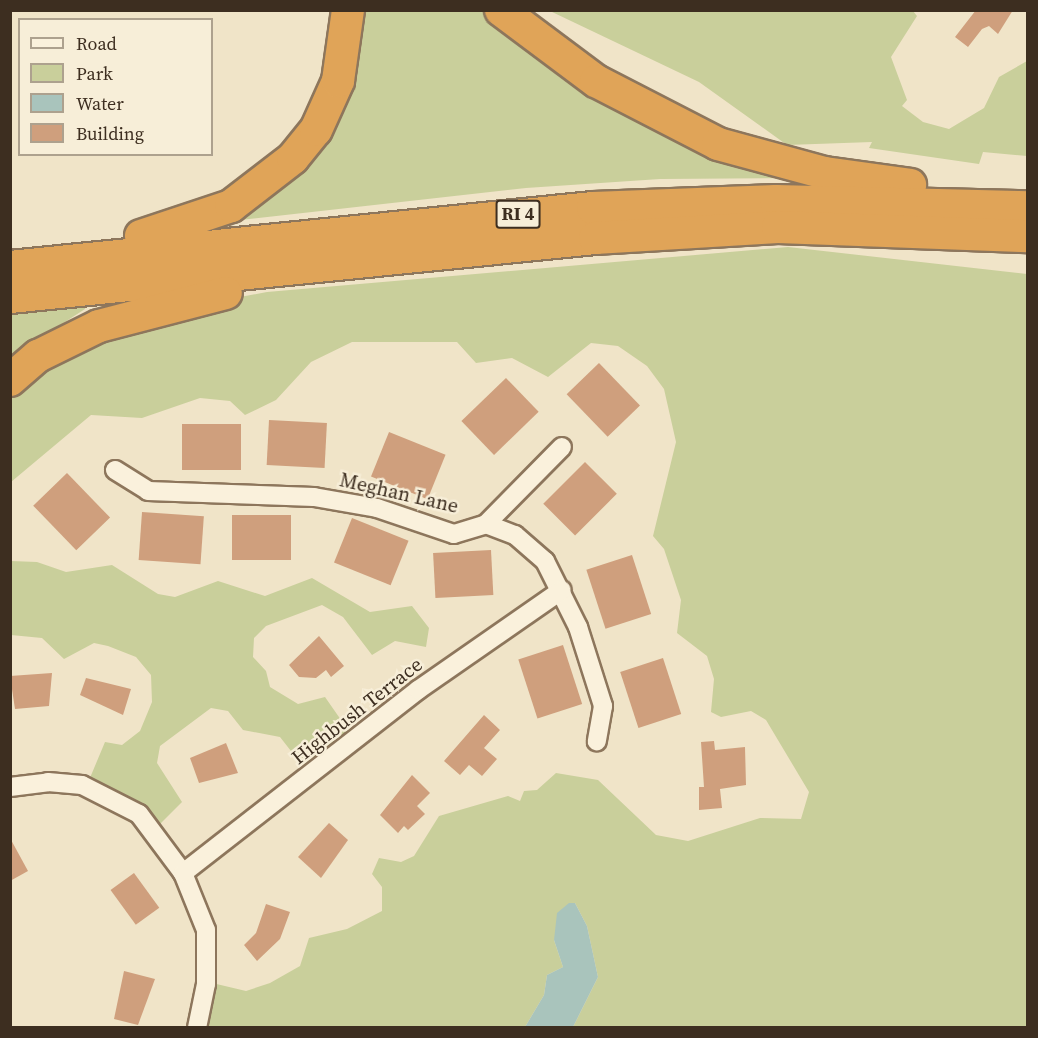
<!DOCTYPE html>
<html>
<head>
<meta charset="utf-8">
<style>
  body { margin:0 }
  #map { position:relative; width:1038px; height:1038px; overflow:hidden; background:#f0e4c8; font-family:"Source Serif 4",serif }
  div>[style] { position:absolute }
  .green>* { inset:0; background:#c9cf9b }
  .water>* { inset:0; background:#a9c4bc }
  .building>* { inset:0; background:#cf9f7d; transform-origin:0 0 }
  .roads { filter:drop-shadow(2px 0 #8d765c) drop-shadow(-2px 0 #8d765c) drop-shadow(0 2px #8d765c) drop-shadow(0 -2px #8d765c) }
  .minor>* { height:18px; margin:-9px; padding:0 9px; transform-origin:9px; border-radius:9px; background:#faf1dc }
  .motorway>* { height:32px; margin:-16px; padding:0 16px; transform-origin:16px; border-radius:16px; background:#e0a458 }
  span { translate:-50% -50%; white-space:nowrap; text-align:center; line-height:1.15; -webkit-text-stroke:5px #f7eed8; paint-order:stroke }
  .shield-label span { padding:2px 4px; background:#f7eed8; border:2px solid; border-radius:4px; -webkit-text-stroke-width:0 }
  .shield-label { font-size:18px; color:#3d2e20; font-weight:700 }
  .street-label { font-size:20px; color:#3d2e20 }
  .frame { position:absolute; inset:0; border:12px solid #3d2e20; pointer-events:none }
  .legend { position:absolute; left:18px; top:18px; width:195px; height:138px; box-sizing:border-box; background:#f7eed8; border:2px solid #ada18e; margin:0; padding:8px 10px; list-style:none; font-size:18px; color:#3d2e20 }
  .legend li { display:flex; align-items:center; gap:12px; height:30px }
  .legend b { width:30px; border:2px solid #ada18e }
</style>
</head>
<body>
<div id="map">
  <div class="green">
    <div style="clip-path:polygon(352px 11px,486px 11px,795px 178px,660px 179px,526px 188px,222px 222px,282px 176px)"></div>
    <div style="clip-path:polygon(550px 11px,913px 11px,917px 16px,891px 57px,907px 100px,902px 106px,923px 122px,949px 129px,984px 108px,999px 77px,1027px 61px,1027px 156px,983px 152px,979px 164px,869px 148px,872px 142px,787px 145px,699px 82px)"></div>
    <div style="clip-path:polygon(788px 247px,1027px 274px,1027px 1027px,573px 1027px,598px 977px,587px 926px,575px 903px,554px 940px,563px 967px,547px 975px,544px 995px,525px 1027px,196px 1027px,208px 982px,246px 991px,270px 983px,300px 966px,309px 938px,347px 929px,382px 911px,382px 887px,372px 874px,379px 858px,401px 862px,414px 856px,439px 816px,508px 796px,520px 801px,524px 791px,537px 790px,556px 773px,598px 780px,656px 835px,688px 841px,760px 818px,801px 819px,809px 792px,766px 720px,751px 711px,721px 717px,711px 712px,714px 679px,707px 656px,677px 633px,681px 600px,664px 549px,653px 536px,676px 442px,664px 389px,647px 366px,618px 346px,591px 343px,548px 377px,512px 358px,476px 363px,457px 342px,352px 342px,311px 362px,276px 400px,245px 415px,230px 401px,200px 398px,142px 418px,91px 415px,11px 482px,11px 392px,128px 318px,267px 292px)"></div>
    <div style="clip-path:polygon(86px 301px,85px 309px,11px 357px,11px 308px)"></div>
    <div style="clip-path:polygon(11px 561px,37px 562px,66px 572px,112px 565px,158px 594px,175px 597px,218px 581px,265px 596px,312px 578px,370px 612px,412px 606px,429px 628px,426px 647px,395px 641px,372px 655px,343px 617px,322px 605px,266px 626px,254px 638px,253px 657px,266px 671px,270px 687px,298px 704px,325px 697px,355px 740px,309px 774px,280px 737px,243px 730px,228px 711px,211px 708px,160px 746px,157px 763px,182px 802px,153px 831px,87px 785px,105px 742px,122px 745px,140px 731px,152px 702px,151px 675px,136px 657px,108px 646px,94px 643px,64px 659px,42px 638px,11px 635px)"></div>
  </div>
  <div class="water">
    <div style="clip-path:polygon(569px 903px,575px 903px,587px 926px,598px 977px,573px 1027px,525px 1027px,544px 995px,547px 975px,563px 967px,554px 940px,557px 913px)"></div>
  </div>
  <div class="building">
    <div style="clip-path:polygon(976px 10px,1013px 10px,998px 34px,989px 26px,982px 29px,968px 47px,955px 37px)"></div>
    <div style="left:599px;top:363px;width:59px;height:45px;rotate:46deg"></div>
    <div style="left:506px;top:378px;width:47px;height:62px;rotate:46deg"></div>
    <div style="left:269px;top:420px;width:58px;height:45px;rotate:3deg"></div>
    <div style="left:182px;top:424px;width:59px;height:46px"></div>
    <div style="left:389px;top:432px;width:61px;height:48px;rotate:22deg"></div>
    <div style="left:585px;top:462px;width:45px;height:59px;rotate:45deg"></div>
    <div style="left:67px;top:473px;width:62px;height:47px;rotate:46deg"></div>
    <div style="left:142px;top:512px;width:62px;height:48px;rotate:4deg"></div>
    <div style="left:232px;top:515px;width:59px;height:45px"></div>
    <div style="left:352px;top:518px;width:61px;height:48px;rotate:22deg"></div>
    <div style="left:491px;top:550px;width:45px;height:58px;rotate:87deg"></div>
    <div style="left:632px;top:555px;width:62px;height:48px;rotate:72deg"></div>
    <div style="clip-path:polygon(319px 636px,344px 666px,331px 677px,326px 670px,316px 678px,299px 677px,289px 665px)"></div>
    <div style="left:563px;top:645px;width:62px;height:47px;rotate:72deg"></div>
    <div style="left:663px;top:658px;width:59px;height:45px;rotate:72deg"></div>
    <div style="clip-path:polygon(52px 673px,49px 706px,15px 709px,10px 676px)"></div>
    <div style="clip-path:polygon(86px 678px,131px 689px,123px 715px,80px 695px)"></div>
    <div style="clip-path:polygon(484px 715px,500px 730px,484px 748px,497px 759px,482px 776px,469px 765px,460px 775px,444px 761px)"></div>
    <div style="clip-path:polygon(714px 741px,715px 750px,745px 747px,746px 785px,720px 789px,722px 808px,699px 810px,699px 787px,704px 787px,701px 742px)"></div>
    <div style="clip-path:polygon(226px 743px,238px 773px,199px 783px,190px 758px)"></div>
    <div style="clip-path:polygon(412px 775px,430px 793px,417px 806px,425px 814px,408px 830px,404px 826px,398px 833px,380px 815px)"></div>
    <div style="clip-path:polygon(329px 823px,348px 840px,321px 878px,298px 857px)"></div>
    <div style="clip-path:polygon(10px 838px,28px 871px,10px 881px)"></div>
    <div style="left:134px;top:873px;width:43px;height:29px;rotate:54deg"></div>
    <div style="clip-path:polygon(266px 904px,290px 912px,280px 939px,257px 961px,244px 945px,256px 933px)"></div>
    <div style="clip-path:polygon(124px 971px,155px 979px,138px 1025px,114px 1019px)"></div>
  </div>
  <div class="roads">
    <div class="minor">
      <div style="left:115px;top:470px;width:39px;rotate:32deg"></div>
      <div style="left:148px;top:491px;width:166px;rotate:2.1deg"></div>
      <div style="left:314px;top:497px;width:64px;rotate:9.9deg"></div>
      <div style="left:377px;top:508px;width:81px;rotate:18.7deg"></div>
      <div style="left:454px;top:534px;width:34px;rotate:-17deg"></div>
      <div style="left:486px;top:524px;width:31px;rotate:21deg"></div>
      <div style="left:515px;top:535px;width:40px;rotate:41deg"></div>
      <div style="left:545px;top:561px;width:74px;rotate:63.4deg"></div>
      <div style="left:578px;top:627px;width:83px;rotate:72.4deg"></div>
      <div style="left:603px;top:706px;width:36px;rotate:100deg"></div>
      <div style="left:486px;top:524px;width:108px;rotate:-45.4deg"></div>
      <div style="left:10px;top:787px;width:38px;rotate:-7deg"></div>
      <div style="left:48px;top:782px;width:34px;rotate:5deg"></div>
      <div style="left:82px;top:785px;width:64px;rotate:27deg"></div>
      <div style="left:139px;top:814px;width:74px;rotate:53.3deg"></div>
      <div style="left:183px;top:873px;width:61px;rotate:68deg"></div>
      <div style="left:206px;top:930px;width:54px;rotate:90deg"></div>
      <div style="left:206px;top:984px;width:45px;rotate:101.6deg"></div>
      <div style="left:183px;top:873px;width:298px;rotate:-37.9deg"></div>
      <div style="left:418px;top:690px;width:175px;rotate:-34.8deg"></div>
    </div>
    <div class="motorway">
      <div style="left:501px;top:10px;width:119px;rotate:36.8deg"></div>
      <div style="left:596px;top:81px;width:137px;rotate:27.3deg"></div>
      <div style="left:718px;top:144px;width:111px;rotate:15.2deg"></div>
      <div style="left:825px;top:173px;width:86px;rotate:8deg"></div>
      <div style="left:141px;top:236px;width:95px;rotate:-18.4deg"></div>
      <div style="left:231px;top:206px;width:78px;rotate:-37.7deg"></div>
      <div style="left:293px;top:158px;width:36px;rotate:-51deg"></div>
      <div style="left:316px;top:130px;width:54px;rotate:-65.8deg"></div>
      <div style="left:338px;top:81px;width:72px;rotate:-82deg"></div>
      <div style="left:10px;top:267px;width:586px;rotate:-5.78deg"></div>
      <div style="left:593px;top:208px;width:183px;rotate:-2.2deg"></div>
      <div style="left:776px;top:201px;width:252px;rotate:1.4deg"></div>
      <div style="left:10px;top:297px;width:588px;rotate:-5.76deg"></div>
      <div style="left:595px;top:238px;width:183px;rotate:-3.4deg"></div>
      <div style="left:778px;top:227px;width:250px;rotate:2.1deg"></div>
      <div style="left:10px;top:380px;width:37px;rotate:-41deg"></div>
      <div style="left:38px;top:356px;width:68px;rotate:-26.2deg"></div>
      <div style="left:99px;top:326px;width:131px;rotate:-14.6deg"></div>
    </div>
  </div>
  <div class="shield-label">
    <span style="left:518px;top:214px">RI 4</span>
  </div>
  <div class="street-label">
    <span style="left:399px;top:493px;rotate:13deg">Meghan Lane</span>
    <span style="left:357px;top:711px;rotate:-38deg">Highbush Terrace</span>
  </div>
  <div class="frame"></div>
  <ul class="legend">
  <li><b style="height:8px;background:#faf1dc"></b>Road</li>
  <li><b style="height:16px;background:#c9cf9b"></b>Park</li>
  <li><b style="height:16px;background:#a9c4bc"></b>Water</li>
  <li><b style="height:16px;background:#cf9f7d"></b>Building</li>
  </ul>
</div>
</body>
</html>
